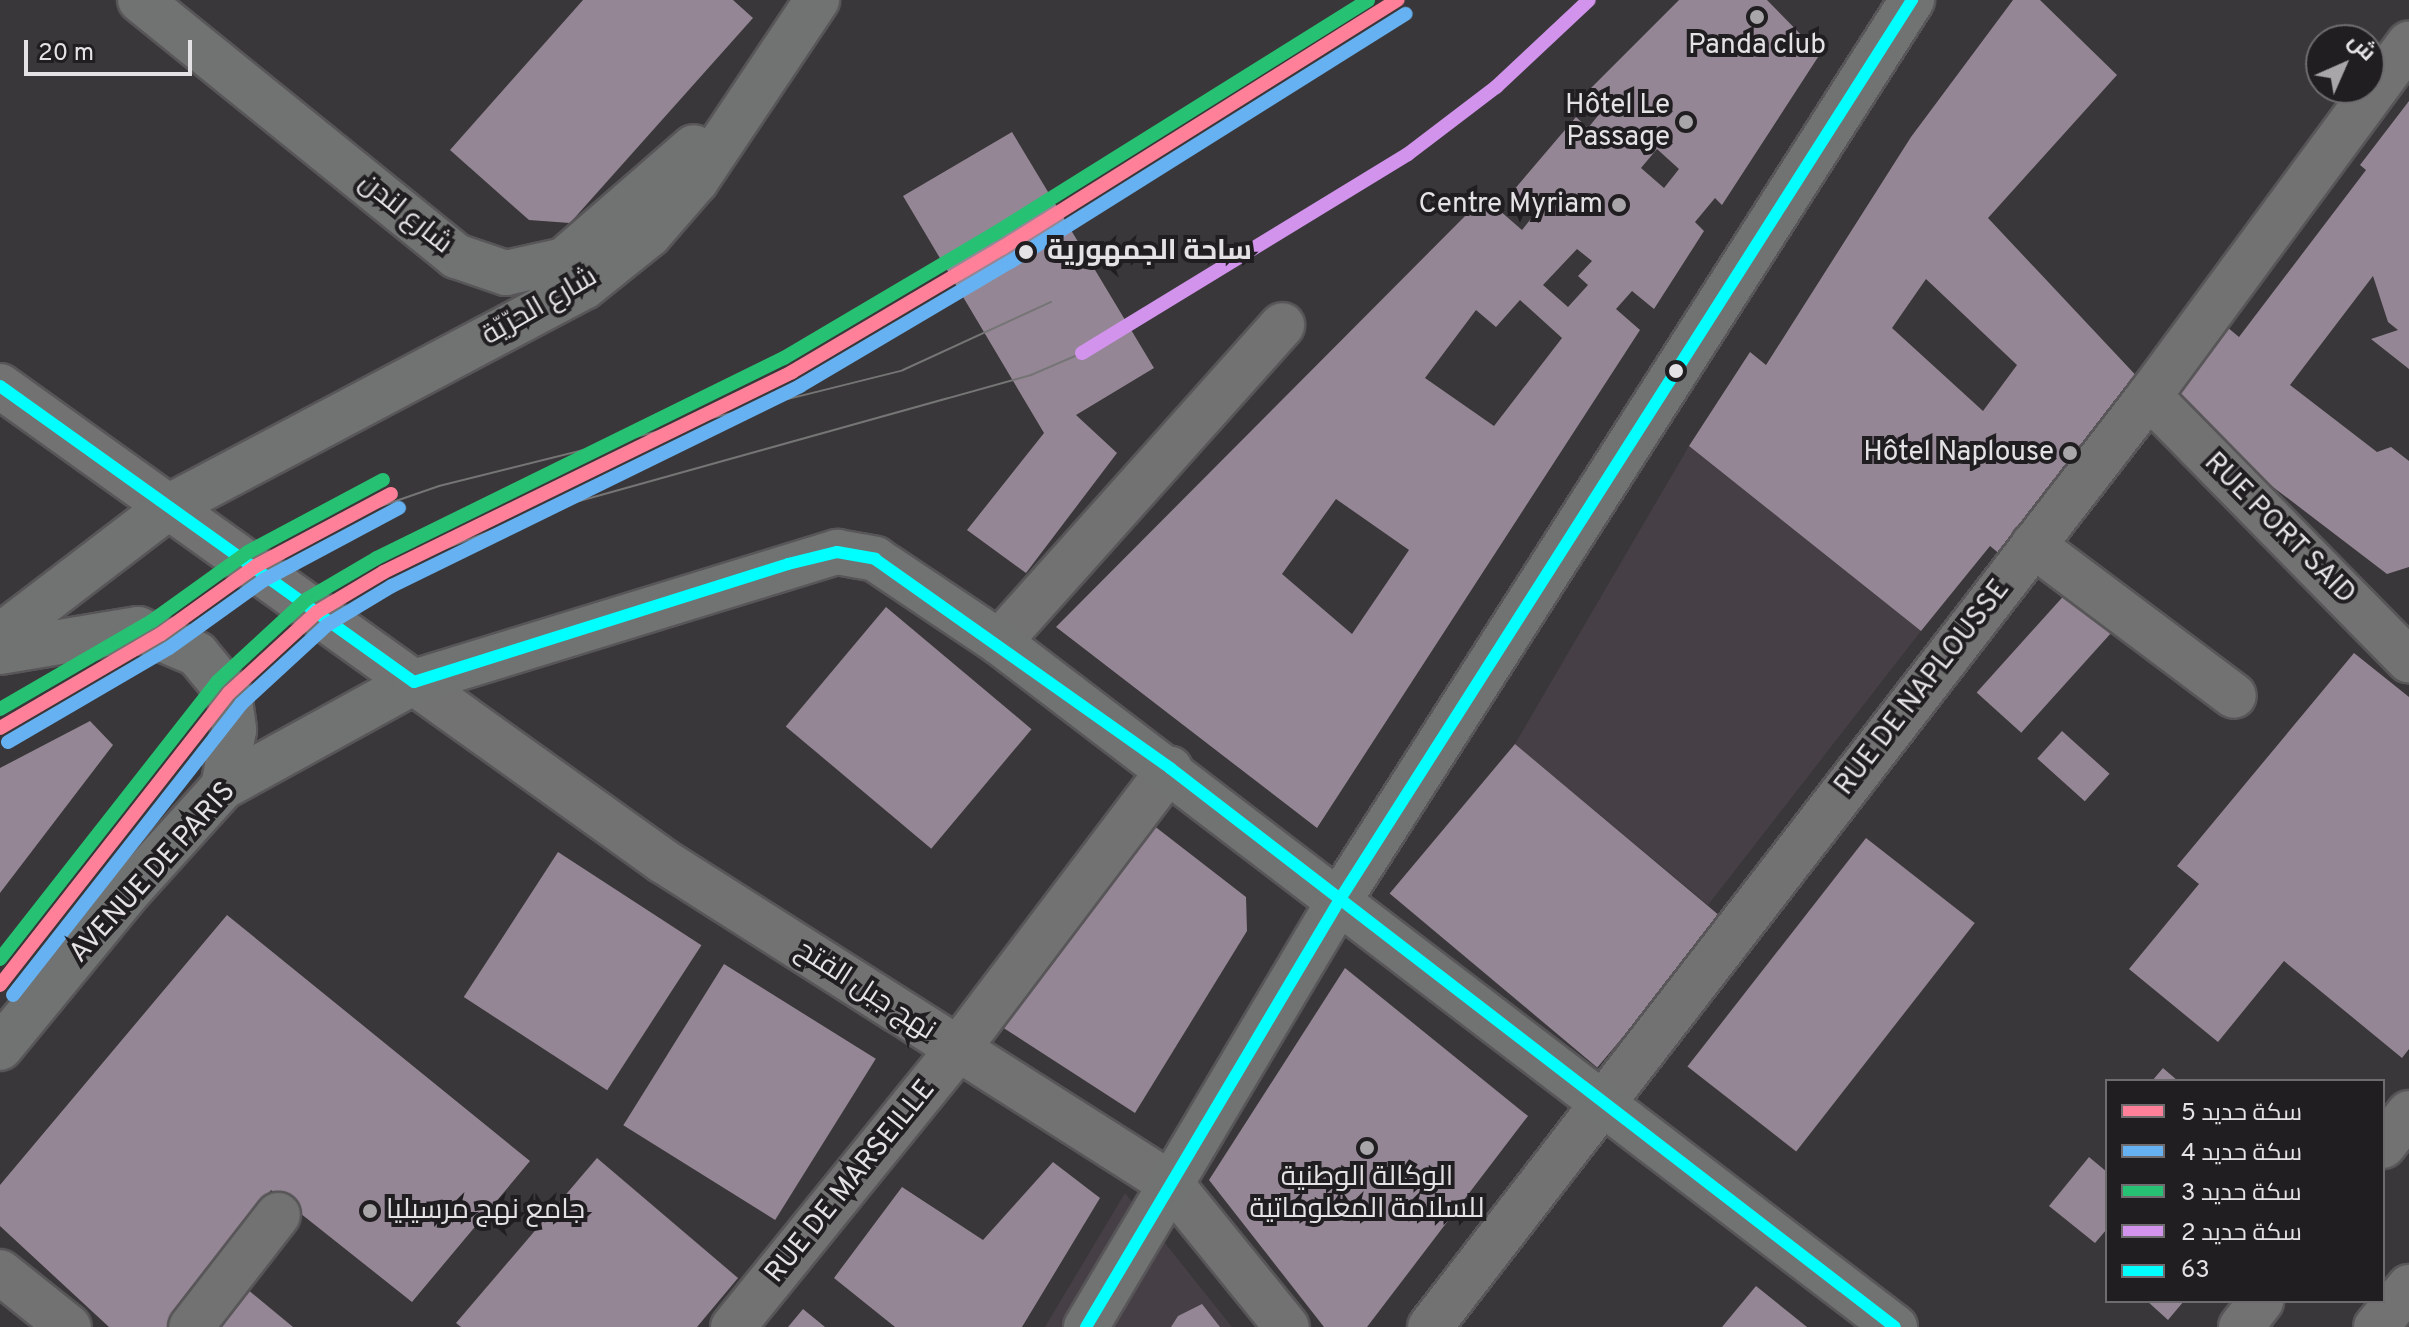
<!DOCTYPE html>
<html>
<head>
<meta charset="utf-8">
<style>
  body { margin:0 }
  #map { position:relative; width:2409px; height:1327px; overflow:hidden; background:#393739; font-family:Overpass,Cairo,sans-serif }
  div>[style] { position:absolute }
  .built>* { inset:0; background:#463f46 }
  .building>* { inset:0; background:#948695; transform-origin:0 0 }
  .roads { filter:drop-shadow(2px 0 #585658) drop-shadow(-2px 0 #585658) drop-shadow(0 2px #585658) drop-shadow(0 -2px #585658) }
  .minor>* { height:44px; margin:-22px; padding:0 22px; transform-origin:22px; border-radius:22px; background:#717271 }
  .major>* { height:44px; margin:-22px; padding:0 22px; transform-origin:22px; border-radius:22px; background:#717272 }
  .tram>* { height:2px; margin:-1px; padding:0 1px; transform-origin:1px; border-radius:1px; background:#757575 }
  .bus-1>* { height:12px; margin:-6px; padding:0 6px; transform-origin:6px; border-radius:6px; background:#0ff }
  .rail-1>* { height:14px; margin:-7px; padding:0 7px; transform-origin:7px; border-radius:7px; background:#ff8098 }
  .rail-2>* { height:14px; margin:-7px; padding:0 7px; transform-origin:7px; border-radius:7px; background:#66b1f2 }
  .rail-3>* { height:14px; margin:-7px; padding:0 7px; transform-origin:7px; border-radius:7px; background:#26c172 }
  .rail-4>* { height:14px; margin:-7px; padding:0 7px; transform-origin:7px; border-radius:7px; background:#d193ec }
  .dots>* { width:22px; height:22px; translate:-50% -50%; box-sizing:border-box; border:4px solid #201e20; border-radius:50% }
  span { translate:-50% -50%; white-space:nowrap; text-align:center; line-height:1.15; -webkit-text-stroke:8px #201e20; paint-order:stroke }
  .poi-label { font-size:28px; color:#e4e2e5 }
  .right { translate:-100% -50%; text-align:right }
  .left { translate:0 -50%; text-align:left }
  .street-label { font-size:28px; color:#e4e2e5 }
  .stop-label { font-size:28px; color:#e4e2e5; font-weight:700 }
  .legend { position:absolute; left:2105px; top:1079px; width:280px; height:224px; box-sizing:border-box; background:#201e20; border:2px solid #6e6c6f; margin:0; padding:10px 14px; list-style:none; font-size:24px; color:#e4e2e5 }
  .legend li { display:flex; align-items:center; gap:16px; height:40px }
  .legend b { width:40px; border:2px solid #6e6c6f }
  .north { position:absolute; left:2305px; top:24px; width:80px; height:80px; box-sizing:border-box; background:#201e20; border:2px solid #6e6c6f; border-radius:50%; rotate:45deg; font-size:22px; font-weight:700; line-height:32px; text-align:center; color:#e4e2e5 }
  .north::after { content:''; display:block; margin:auto; width:28px; height:36px; background:#a8a6a9; clip-path:polygon(50% 0,100% 100%,50% 72%,0 100%) }
  .scale { position:absolute; left:24px; top:40px; width:168px; height:36px; box-sizing:border-box; border:4px solid #e4e2e5; border-top:0; padding-left:10px; font-size:24px; line-height:28px; white-space:nowrap; color:#e4e2e5; -webkit-text-stroke:6px #201e20; paint-order:stroke }
</style>
</head>
<body>
<div id="map">
  <div class="built">
    <div style="clip-path:polygon(1689px 446px,1921px 631px,1708px 905px,1515px 744px)"></div>
    <div style="clip-path:polygon(1125px 1193px,1232px 1327px,1045px 1327px)"></div>
  </div>
  <div class="building">
    <div style="clip-path:polygon(583px 0,733px 0,753px 18px,570px 223px,529px 220px,450px 150px)"></div>
    <div style="clip-path:polygon(evenodd,1679px 0,1767px 0,1820px 54px,1722px 205px,1715px 198px,1695px 222px,1704px 231px,1654px 309px,1632px 291px,1616px 309px,1640px 330px,1317px 828px,1056px 627px,1484px 197px,1522px 230px,1537px 211px,1513px 191px,1576px 117px,1588px 128px,1605px 107px,1589px 90px,1679px 0,1657px 149px,1679px 169px,1664px 188px,1641px 168px,1657px 149px,1679px 0,1577px 249px,1592px 261px,1578px 276px,1588px 285px,1568px 307px,1543px 285px,1577px 249px,1679px 0,1520px 300px,1562px 338px,1494px 426px,1425px 378px,1476px 310px,1496px 327px,1520px 300px,1679px 0,1336px 499px,1409px 550px,1352px 634px,1282px 574px,1336px 499px)"></div>
    <div style="clip-path:polygon(evenodd,2013px 0,2040px 0,2117px 75px,1988px 218px,2144px 384px,2006px 559px,1990px 546px,1921px 631px,1689px 446px,1750px 352px,1766px 365px,1911px 137px,2013px 0,1926px 279px,2017px 365px,1983px 411px,1892px 328px,1926px 279px)"></div>
    <div style="clip-path:polygon(2409px 101px,2409px 369px,2371px 339px,2398px 330px,2388px 322px,2373px 276px,2290px 385px,2377px 452px,2391px 447px,2409px 461px,2409px 567px,2387px 574px,2167px 406px,2227px 327px,2239px 337px,2366px 170px,2360px 165px)"></div>
    <div style="clip-path:polygon(1012px 132px,1154px 368px,1076px 415px,1117px 453px,1026px 573px,967px 530px,1044px 433px,903px 196px)"></div>
    <div style="left:2069px;top:590px;width:60px;height:138px;rotate:42deg"></div>
    <div style="left:886px;top:607px;width:190px;height:156px;rotate:40deg"></div>
    <div style="clip-path:polygon(2354px 653px,2409px 697px,2409px 1049px,2402px 1058px,2284px 961px,2218px 1042px,2129px 969px,2199px 884px,2177px 866px)"></div>
    <div style="clip-path:polygon(90px 721px,113px 745px,0 893px,0 768px)"></div>
    <div style="left:2062px;top:731px;width:64px;height:37px;rotate:42deg"></div>
    <div style="left:1515px;top:744px;width:271px;height:195px;rotate:40deg"></div>
    <div style="clip-path:polygon(1153px 825px,1246px 897px,1247px 931px,1135px 1113px,1002px 1027px)"></div>
    <div style="left:1866px;top:838px;width:138px;height:290px;rotate:38deg"></div>
    <div style="left:558px;top:852px;width:171px;height:173px;rotate:33deg"></div>
    <div style="clip-path:polygon(227px 915px,530px 1161px,412px 1302px,271px 1190px,169px 1327px,109px 1327px,0 1226px,0 1185px)"></div>
    <div style="left:724px;top:964px;width:179px;height:190px;rotate:32deg"></div>
    <div style="clip-path:polygon(1345px 968px,1528px 1116px,1367px 1327px,1324px 1327px,1209px 1180px)"></div>
    <div style="clip-path:polygon(2163px 1068px,2178px 1081px,2152px 1081px)"></div>
    <div style="clip-path:polygon(2089px 1157px,2107px 1172px,2107px 1229px,2095px 1243px,2049px 1206px)"></div>
    <div style="clip-path:polygon(597px 1158px,738px 1278px,697px 1327px,461px 1327px,456px 1323px)"></div>
    <div style="clip-path:polygon(1053px 1162px,1100px 1198px,1022px 1327px,895px 1327px,834px 1278px,902px 1187px,983px 1240px)"></div>
    <div style="clip-path:polygon(1756px 1286px,1807px 1327px,1722px 1327px)"></div>
    <div style="clip-path:polygon(247px 1289px,293px 1327px,216px 1327px)"></div>
    <div style="clip-path:polygon(2147px 1301px,2184px 1301px,2168px 1320px)"></div>
    <div style="clip-path:polygon(1202px 1304px,1220px 1327px,1171px 1327px,1178px 1316px)"></div>
    <div style="clip-path:polygon(803px 1309px,825px 1327px,788px 1327px)"></div>
  </div>
  <div class="roads">
    <div class="minor">
      <div style="left:0;top:386px;width:816px;rotate:35.62deg"></div>
      <div style="left:663px;top:861px;width:602px;rotate:32.45deg"></div>
      <div style="left:1171px;top:1184px;width:184px;rotate:51deg"></div>
      <div style="left:2149px;top:396px;width:371px;rotate:45.5deg"></div>
      <div style="left:2033px;top:545px;width:251px;rotate:36.9deg"></div>
      <div style="left:999px;top:642px;width:425px;rotate:-48.2deg"></div>
      <div style="left:2383px;top:1146px;width:42px;rotate:-51.8deg"></div>
      <div style="left:0;top:1272px;width:88px;rotate:38.6deg"></div>
      <div style="left:191px;top:1327px;width:142px;rotate:-52.2deg"></div>
      <div style="left:733px;top:1327px;width:356px;rotate:-51deg"></div>
      <div style="left:957px;top:1050px;width:353px;rotate:-52.9deg"></div>
      <div style="left:1430px;top:1327px;width:1176px;rotate:-52.32deg"></div>
      <div style="left:2149px;top:396px;width:438px;rotate:-53.6deg"></div>
      <div style="left:2241px;top:1327px;width:33px;rotate:-52deg"></div>
      <div style="left:2376px;top:1327px;width:52px;rotate:-50.5deg"></div>
    </div>
    <div class="major">
      <div style="left:140px;top:0;width:407px;rotate:39deg"></div>
      <div style="left:456px;top:256px;width:53px;rotate:18.8deg"></div>
      <div style="left:506px;top:273px;width:59px;rotate:-12.6deg"></div>
      <div style="left:564px;top:260px;width:172px;rotate:-41deg"></div>
      <div style="left:0;top:636px;width:214px;rotate:-37.4deg"></div>
      <div style="left:170px;top:506px;width:468px;rotate:-27.9deg"></div>
      <div style="left:584px;top:287px;width:83px;rotate:-38.7deg"></div>
      <div style="left:649px;top:235px;width:72px;rotate:-49deg"></div>
      <div style="left:696px;top:181px;width:218px;rotate:-56.2deg"></div>
      <div style="left:0;top:652px;width:140px;rotate:-9.5deg"></div>
      <div style="left:138px;top:629px;width:64px;rotate:23deg"></div>
      <div style="left:197px;top:654px;width:50px;rotate:50.6deg"></div>
      <div style="left:229px;top:693px;width:37px;rotate:82deg"></div>
      <div style="left:234px;top:730px;width:58px;rotate:100.9deg"></div>
      <div style="left:0;top:1048px;width:203px;rotate:-50.6deg"></div>
      <div style="left:129px;top:891px;width:140px;rotate:-47.9deg"></div>
      <div style="left:223px;top:787px;width:218px;rotate:-28.8deg"></div>
      <div style="left:414px;top:682px;width:443px;rotate:-17.1deg"></div>
      <div style="left:837px;top:552px;width:39px;rotate:10deg"></div>
      <div style="left:875px;top:559px;width:149px;rotate:33.8deg"></div>
      <div style="left:999px;top:642px;width:1128px;rotate:37.4deg"></div>
      <div style="left:1086px;top:1327px;width:498px;rotate:-59.3deg"></div>
      <div style="left:1340px;top:899px;width:1066px;rotate:-57.53deg"></div>
    </div>
  </div>
  <div class="tram">
    <div style="left:338px;top:521px;width:107px;rotate:-19.1deg"></div>
    <div style="left:439px;top:486px;width:478px;rotate:-14deg"></div>
    <div style="left:903px;top:370px;width:163px;rotate:-24.7deg"></div>
    <div style="left:384px;top:572px;width:167px;rotate:-21deg"></div>
    <div style="left:540px;top:512px;width:510px;rotate:-15.59deg"></div>
    <div style="left:1031px;top:375px;width:56px;rotate:-23.3deg"></div>
  </div>
  <div class="bus-1">
    <div style="left:0;top:386px;width:509px;rotate:35.56deg"></div>
    <div style="left:414px;top:682px;width:392px;rotate:-17.5deg"></div>
    <div style="left:788px;top:564px;width:50px;rotate:-13.8deg"></div>
    <div style="left:837px;top:552px;width:39px;rotate:10deg"></div>
    <div style="left:875px;top:559px;width:362px;rotate:35.3deg"></div>
    <div style="left:1170px;top:768px;width:915px;rotate:37.63deg"></div>
    <div style="left:1086px;top:1327px;width:498px;rotate:-59.3deg"></div>
    <div style="left:1340px;top:899px;width:1066px;rotate:-57.53deg"></div>
  </div>
  <div class="rail-1">
    <div style="left:0;top:728px;width:186px;rotate:-30.3deg"></div>
    <div style="left:161px;top:634px;width:117px;rotate:-35.6deg"></div>
    <div style="left:256px;top:566px;width:153px;rotate:-28.1deg"></div>
    <div style="left:0;top:985px;width:371px;rotate:-51.9deg"></div>
    <div style="left:229px;top:693px;width:120px;rotate:-42.6deg"></div>
    <div style="left:317px;top:612px;width:78px;rotate:-30.8deg"></div>
    <div style="left:384px;top:572px;width:454px;rotate:-26.1deg"></div>
    <div style="left:792px;top:372px;width:244px;rotate:-30.6deg"></div>
    <div style="left:1002px;top:248px;width:467px;rotate:-32.1deg"></div>
  </div>
  <div class="rail-2">
    <div style="left:8px;top:742px;width:186px;rotate:-30.3deg"></div>
    <div style="left:169px;top:648px;width:117px;rotate:-35.6deg"></div>
    <div style="left:264px;top:580px;width:153px;rotate:-28.1deg"></div>
    <div style="left:13px;top:995px;width:370px;rotate:-51.9deg"></div>
    <div style="left:241px;top:704px;width:117px;rotate:-42.6deg"></div>
    <div style="left:327px;top:625px;width:76px;rotate:-31deg"></div>
    <div style="left:392px;top:586px;width:454px;rotate:-26.1deg"></div>
    <div style="left:800px;top:386px;width:244px;rotate:-30.6deg"></div>
    <div style="left:1010px;top:262px;width:467px;rotate:-32.1deg"></div>
  </div>
  <div class="rail-3">
    <div style="left:0;top:709px;width:176px;rotate:-30.1deg"></div>
    <div style="left:152px;top:621px;width:118px;rotate:-35.7deg"></div>
    <div style="left:248px;top:552px;width:153px;rotate:-28.1deg"></div>
    <div style="left:0;top:959px;width:352px;rotate:-51.9deg"></div>
    <div style="left:217px;top:682px;width:122px;rotate:-42.7deg"></div>
    <div style="left:307px;top:599px;width:81px;rotate:-30.4deg"></div>
    <div style="left:377px;top:558px;width:453px;rotate:-26.2deg"></div>
    <div style="left:784px;top:358px;width:244px;rotate:-30.6deg"></div>
    <div style="left:994px;top:234px;width:441px;rotate:-32deg"></div>
  </div>
  <div class="rail-4">
    <div style="left:1082px;top:353px;width:382px;rotate:-31.4deg"></div>
    <div style="left:1408px;top:154px;width:111px;rotate:-37.3deg"></div>
    <div style="left:1496px;top:87px;width:127px;rotate:-43.1deg"></div>
  </div>
  <div class="dots">
    <div style="left:1757px;top:17px;background:#a8a6a9"></div>
    <div style="left:1686px;top:122px;background:#a8a6a9"></div>
    <div style="left:1619px;top:205px;background:#a8a6a9"></div>
    <div style="left:1026px;top:252px;background:#e4e2e5"></div>
    <div style="left:1676px;top:371px;background:#e4e2e5"></div>
    <div style="left:2070px;top:453px;background:#a8a6a9"></div>
    <div style="left:1367px;top:1148px;background:#a8a6a9"></div>
    <div style="left:370px;top:1211px;background:#a8a6a9"></div>
  </div>
  <div class="poi-label">
    <span style="left:1757px;top:46px">Panda club</span>
    <span class="right" style="left:1670px;top:122px">Hôtel Le<br>Passage</span>
    <span class="right" style="left:1603px;top:205px">Centre Myriam</span>
    <span class="right" style="left:2054px;top:453px">Hôtel Naplouse</span>
    <span style="left:1367px;top:1194px">الوكالة الوطنية<br>للسلامة المعلوماتية</span>
    <span class="left" style="left:386px;top:1211px">جامع نهج مرسيليا</span>
  </div>
  <div class="street-label">
    <span style="left:405px;top:214px;rotate:39deg">شارع لندن</span>
    <span style="left:540px;top:307px;rotate:-30deg">شارع الحرّيّة</span>
    <span style="left:2279px;top:529px;rotate:45deg">RUE PORT SAID</span>
    <span style="left:1923px;top:688px;rotate:-52deg">RUE DE NAPLOUSSE</span>
    <span style="left:153px;top:873px;rotate:-48deg">AVENUE DE PARIS</span>
    <span style="left:865px;top:991px;rotate:33deg">نهج جبل الفتح</span>
    <span style="left:851px;top:1182px;rotate:-51deg">RUE DE MARSEILLE</span>
  </div>
  <div class="stop-label">
    <span class="left" style="left:1047px;top:252px">ساحة الجمهورية</span>
  </div>
  <ul class="legend">
  <li><b style="height:10px;background:#ff8098"></b>سكة حديد 5</li>
  <li><b style="height:10px;background:#66b1f2"></b>سكة حديد 4</li>
  <li><b style="height:10px;background:#26c172"></b>سكة حديد 3</li>
  <li><b style="height:10px;background:#d193ec"></b>سكة حديد 2</li>
  <li><b style="height:10px;background:#0ff"></b>63</li>
  </ul>
  <div class="north">ش</div>
  <div class="scale">20 m</div>
</div>
</body>
</html>
